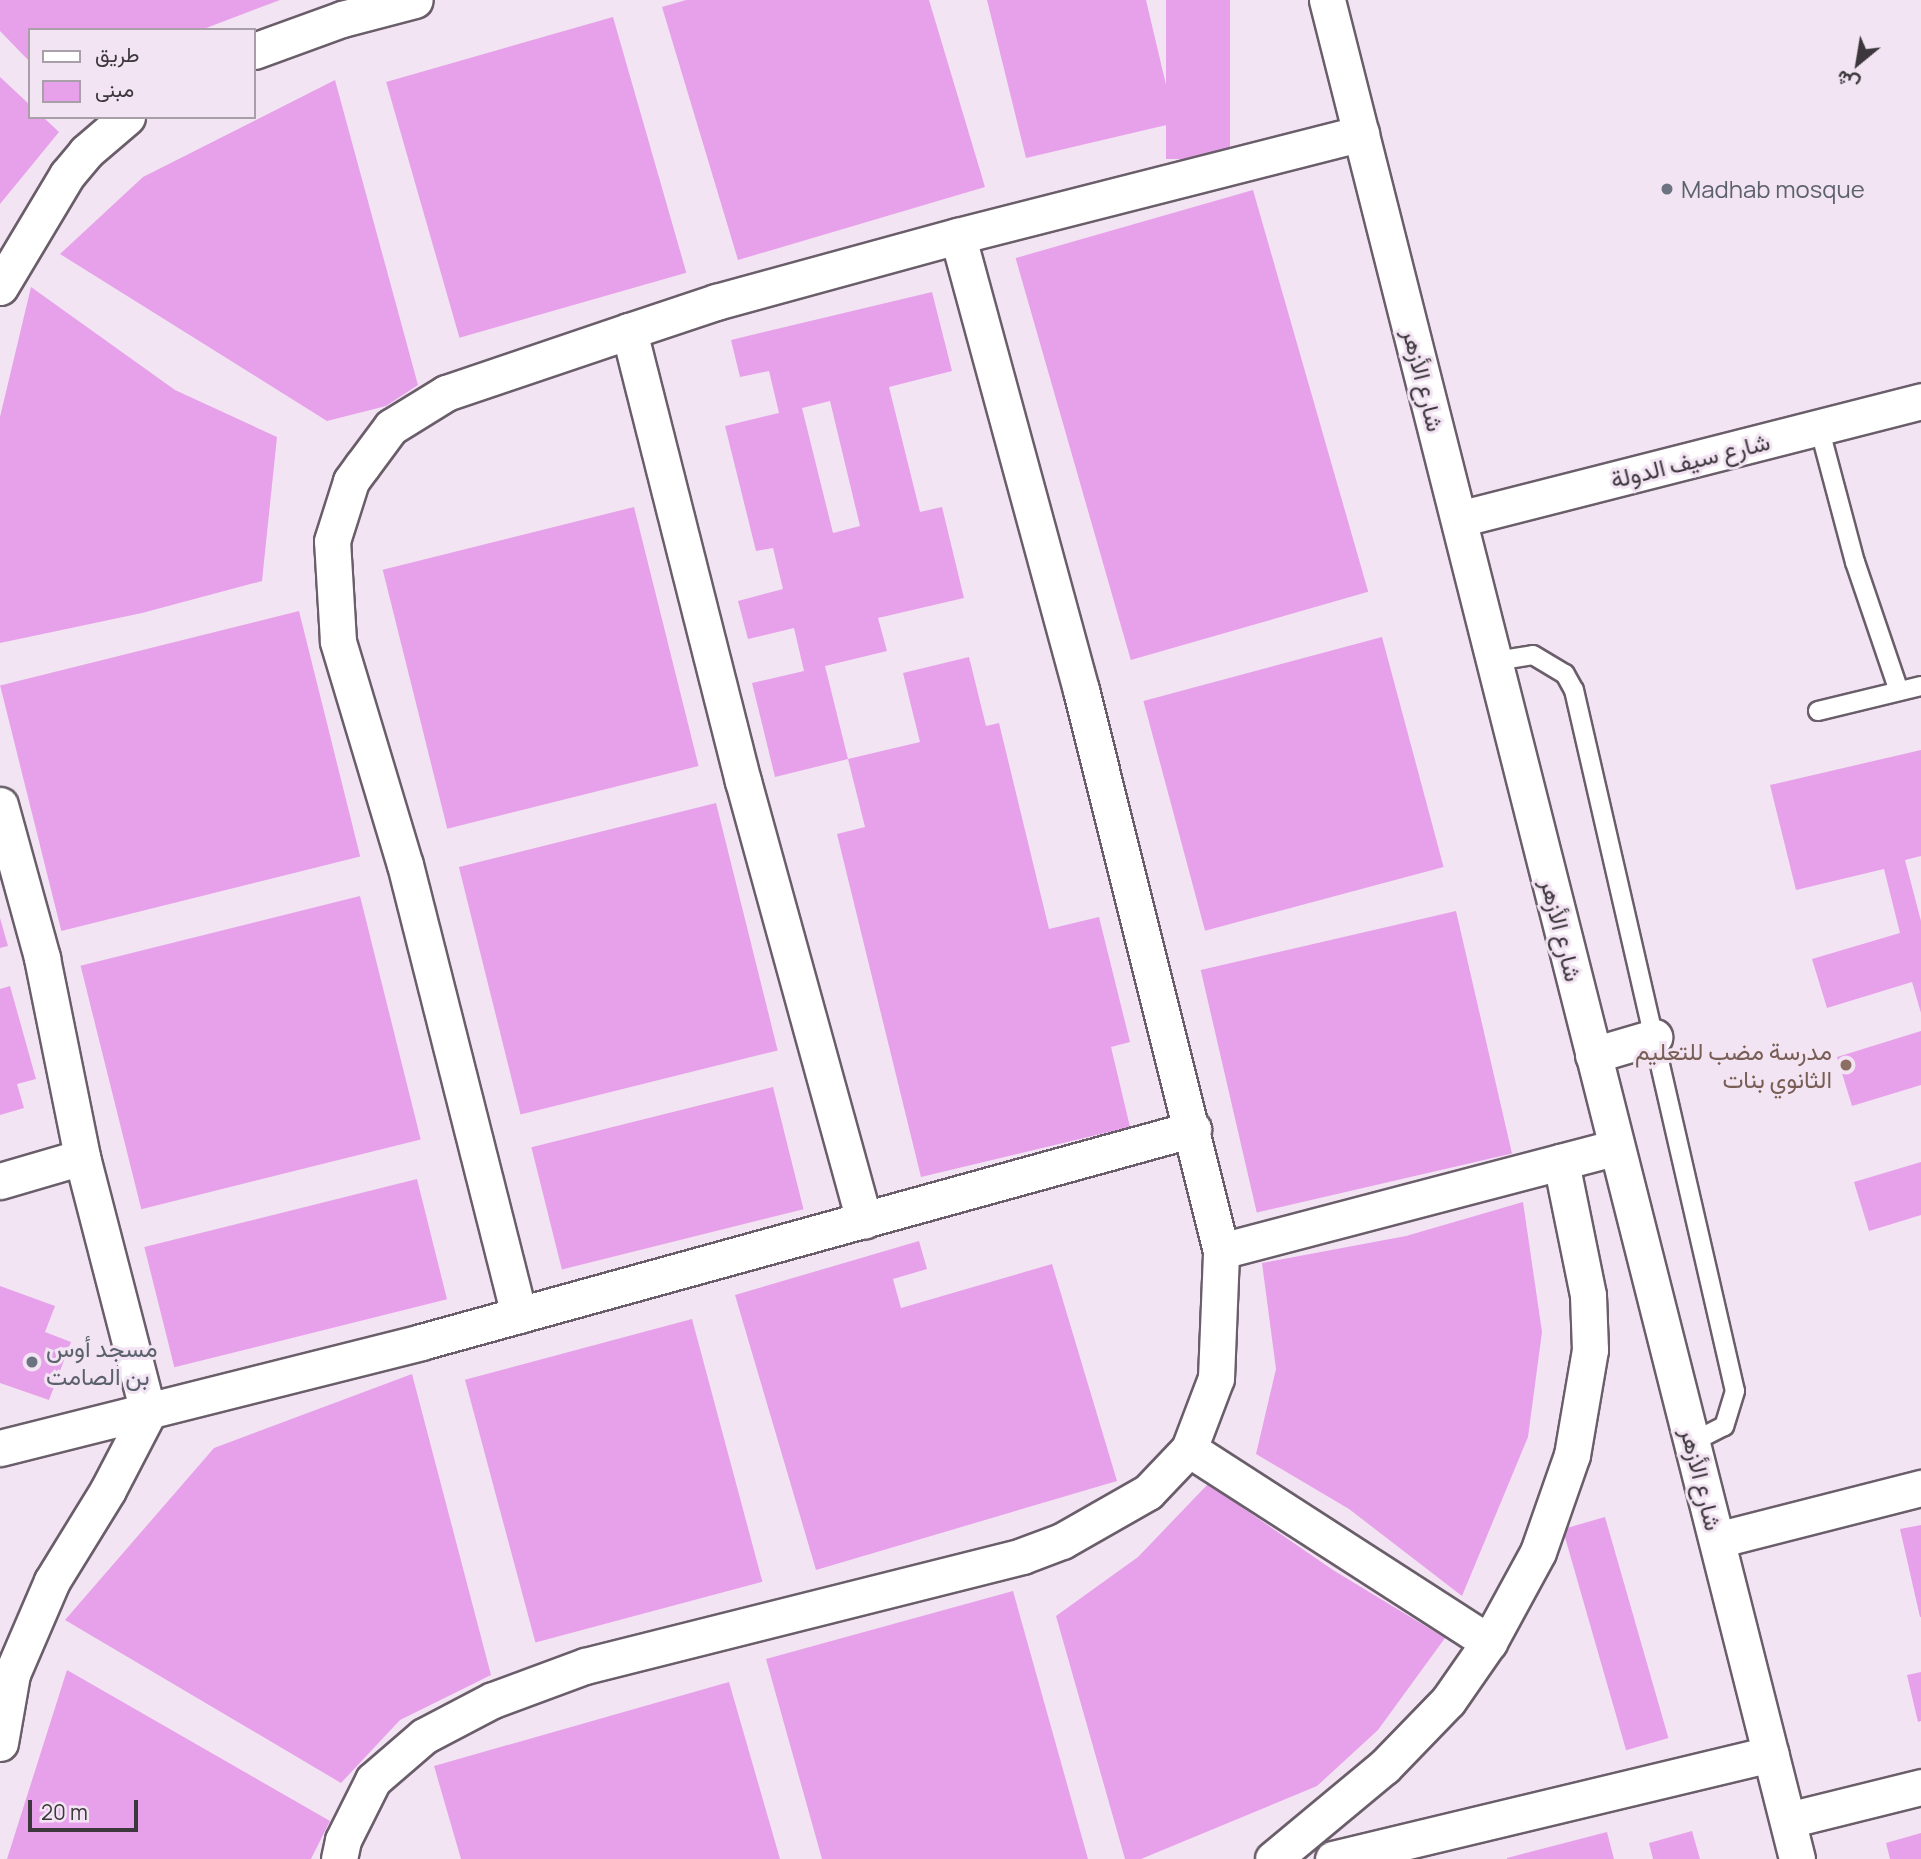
<!DOCTYPE html>
<html>
<head>
<meta charset="utf-8">
<style>
  body { margin:0 }
  #map { position:relative; width:1921px; height:1859px; overflow:hidden; background:#f2e4f2; font-family:Manrope,Vazirmatn,sans-serif }
  div>[style] { position:absolute }
  .building>* { inset:0; background:#e7a1ea; transform-origin:0 0 }
  .roads { filter:drop-shadow(2px 0 #6a5e6a) drop-shadow(-2px 0 #6a5e6a) drop-shadow(0 2px #6a5e6a) drop-shadow(0 -2px #6a5e6a) }
  .service>* { height:18px; margin:-9px; padding:0 9px; transform-origin:9px; border-radius:9px; background:#fff }
  .minor>* { height:35px; margin:-17.5px; padding:0 17.5px; transform-origin:17.5px; border-radius:17.5px; background:#fff }
  .dots>* { width:19px; height:19px; translate:-50% -50%; box-sizing:border-box; border:4px solid #f2e4f2; border-radius:50% }
  span { translate:-50% -50%; white-space:nowrap; text-align:center; line-height:1.15; -webkit-text-stroke:6px #f2e4f2; paint-order:stroke }
  .worship-label { font-size:24px; color:#5b616d }
  .left { translate:0 -50%; text-align:left }
  .street-label { font-size:24px; color:#3c373c }
  .education-label { font-size:24px; color:#785e54 }
  .right { translate:-100% -50%; text-align:right }
  .legend { position:absolute; left:28px; top:28px; width:228px; height:91px; box-sizing:border-box; background:#f2e4f2; border:2px solid #a99fa9; margin:0; padding:9px 12px; list-style:none; font-size:21px; color:#3c373c }
  .legend li { display:flex; align-items:center; gap:14px; height:35px }
  .legend b { width:35px; border:2px solid #a99fa9 }
  .north { position:absolute; left:1823px; top:28px; width:70px; height:70px; -webkit-text-stroke:5px #f2e4f2; paint-order:stroke; rotate:210deg; font-size:19px; font-weight:700; line-height:28px; text-align:center; color:#3c373c }
  .north::after { content:''; display:block; margin:auto; width:24px; height:32px; background:#3c373c; clip-path:polygon(50% 0,100% 100%,50% 72%,0 100%) }
  .scale { position:absolute; left:28px; top:1800px; width:110px; height:32px; box-sizing:border-box; border:4px solid #3c373c; border-top:0; padding-left:9px; font-size:21px; line-height:24px; white-space:nowrap; color:#3c373c; -webkit-text-stroke:5px #f2e4f2; paint-order:stroke }
</style>
</head>
<body>
<div id="map">
  <div class="building">
    <div style="clip-path:polygon(0 0,280px 0,201px 30px,30px 30px,30px 62px,0 31px)"></div>
    <div style="clip-path:polygon(686px 0,929px 0,985px 187px,738px 260px,662px 7px)"></div>
    <div style="clip-path:polygon(987px 0,1146px 0,1175px 123px,1026px 158px)"></div>
    <div style="left:1166px;top:0;width:64px;height:159px"></div>
    <div style="left:613px;top:17px;width:266px;height:236px;rotate:74deg"></div>
    <div style="clip-path:polygon(0 77px,30px 105px,30px 117px,43px 117px,59px 132px,0 204px)"></div>
    <div style="clip-path:polygon(335px 80px,418px 385px,386px 406px,327px 421px,60px 254px,143px 177px)"></div>
    <div style="left:1253px;top:190px;width:418px;height:247px;rotate:74deg"></div>
    <div style="clip-path:polygon(31px 287px,175px 390px,277px 437px,262px 581px,142px 613px,0 643px,0 417px)"></div>
    <div style="clip-path:polygon(evenodd,932px 292px,952px 371px,889px 387px,920px 512px,942px 507px,964px 598px,878px 618px,887px 651px,825px 666px,848px 759px,920px 742px,903px 673px,969px 657px,986px 726px,999px 723px,1049px 929px,1099px 917px,1130px 1042px,1111px 1047px,1130px 1127px,921px 1177px,837px 834px,865px 827px,848px 759px,775px 777px,752px 683px,804px 671px,794px 628px,748px 639px,738px 601px,783px 589px,773px 548px,756px 551px,725px 426px,779px 413px,769px 371px,740px 377px,731px 340px,932px 292px,830px 401px,860px 526px,833px 533px,802px 408px,830px 401px)"></div>
    <div style="left:634px;top:507px;width:267px;height:259px;rotate:76deg"></div>
    <div style="left:299px;top:611px;width:253px;height:308px;rotate:76deg"></div>
    <div style="left:1382px;top:637px;width:238px;height:247px;rotate:75deg"></div>
    <div style="clip-path:polygon(1921px 750px,1921px 856px,1905px 860px,1921px 921px,1921px 1013px,1912px 982px,1827px 1008px,1812px 959px,1900px 933px,1884px 869px,1796px 890px,1770px 785px)"></div>
    <div style="left:716px;top:803px;width:255px;height:265px;rotate:76deg"></div>
    <div style="left:360px;top:896px;width:251px;height:288px;rotate:76deg"></div>
    <div style="left:1456px;top:911px;width:249px;height:262px;rotate:77deg"></div>
    <div style="clip-path:polygon(0 918px,8px 946px,0 948px)"></div>
    <div style="clip-path:polygon(10px 986px,36px 1079px,17px 1084px,24px 1108px,0 1115px,0 989px)"></div>
    <div style="clip-path:polygon(1921px 1031px,1921px 1085px,1852px 1106px,1837px 1057px)"></div>
    <div style="left:773px;top:1087px;width:126px;height:249px;rotate:76deg"></div>
    <div style="clip-path:polygon(1921px 1162px,1921px 1215px,1869px 1231px,1854px 1182px)"></div>
    <div style="left:417px;top:1179px;width:124px;height:281px;rotate:76deg"></div>
    <div style="clip-path:polygon(1523px 1202px,1542px 1332px,1528px 1437px,1462px 1596px,1349px 1509px,1256px 1454px,1276px 1369px,1262px 1263px,1406px 1236px)"></div>
    <div style="clip-path:polygon(919px 1241px,927px 1269px,893px 1279px,901px 1308px,1052px 1264px,1117px 1481px,816px 1570px,735px 1295px)"></div>
    <div style="clip-path:polygon(0 1286px,55px 1306px,45px 1332px,71px 1342px,49px 1400px,0 1383px)"></div>
    <div style="left:692px;top:1319px;width:272px;height:235px;rotate:75deg"></div>
    <div style="clip-path:polygon(412px 1374px,491px 1675px,400px 1720px,341px 1783px,65px 1620px,214px 1448px)"></div>
    <div style="clip-path:polygon(1208px 1484px,1333px 1570px,1445px 1638px,1378px 1730px,1317px 1786px,1141px 1859px,1125px 1859px,1056px 1616px,1138px 1557px)"></div>
    <div style="left:1605px;top:1517px;width:230px;height:44px;rotate:74deg"></div>
    <div style="clip-path:polygon(1921px 1525px,1921px 1617px,1920px 1617px,1900px 1529px)"></div>
    <div style="clip-path:polygon(1013px 1591px,1088px 1859px,822px 1859px,766px 1659px)"></div>
    <div style="clip-path:polygon(67px 1670px,330px 1821px,311px 1859px,7px 1859px)"></div>
    <div style="clip-path:polygon(1921px 1672px,1921px 1721px,1918px 1722px,1907px 1675px)"></div>
    <div style="clip-path:polygon(729px 1682px,780px 1859px,461px 1859px,434px 1766px)"></div>
    <div style="clip-path:polygon(1692px 1831px,1700px 1859px,1653px 1859px,1649px 1843px)"></div>
    <div style="clip-path:polygon(1607px 1832px,1614px 1859px,1507px 1859px,1507px 1858px)"></div>
    <div style="clip-path:polygon(1921px 1833px,1921px 1859px,1890px 1859px,1886px 1843px)"></div>
  </div>
  <div class="roads">
    <div class="service">
      <div style="left:1819px;top:427px;width:140px;rotate:75.1deg"></div>
      <div style="left:1855px;top:562px;width:136px;rotate:71.2deg"></div>
      <div style="left:1496px;top:661px;width:37px;rotate:-9deg"></div>
      <div style="left:1533px;top:655px;width:37px;rotate:31deg"></div>
      <div style="left:1565px;top:674px;width:18px;rotate:61deg"></div>
      <div style="left:1574px;top:690px;width:719px;rotate:77.07deg"></div>
      <div style="left:1735px;top:1391px;width:37px;rotate:107deg"></div>
      <div style="left:1724px;top:1426px;width:35px;rotate:153deg"></div>
      <div style="left:1818px;top:711px;width:106px;rotate:-13.6deg"></div>
    </div>
    <div class="minor">
      <div style="left:1327px;top:0;width:1917px;rotate:75.81deg"></div>
      <div style="left:254px;top:51px;width:94px;rotate:-20deg"></div>
      <div style="left:342px;top:19px;width:75px;rotate:-14.6deg"></div>
      <div style="left:0;top:287px;width:131px;rotate:-59.1deg"></div>
      <div style="left:67px;top:175px;width:30px;rotate:-50deg"></div>
      <div style="left:86px;top:152px;width:54px;rotate:-40.5deg"></div>
      <div style="left:629px;top:331px;width:464px;rotate:75.8deg"></div>
      <div style="left:743px;top:781px;width:456px;rotate:74.6deg"></div>
      <div style="left:1459px;top:519px;width:477px;rotate:-14.3deg"></div>
      <div style="left:0;top:805px;width:159px;rotate:74.6deg"></div>
      <div style="left:42px;top:958px;width:203px;rotate:78.6deg"></div>
      <div style="left:82px;top:1157px;width:264px;rotate:75.5deg"></div>
      <div style="left:148px;top:1413px;width:87px;rotate:117.5deg"></div>
      <div style="left:108px;top:1490px;width:107px;rotate:121.6deg"></div>
      <div style="left:52px;top:1581px;width:101px;rotate:113.3deg"></div>
      <div style="left:12px;top:1674px;width:70px;rotate:99.9deg"></div>
      <div style="left:1593px;top:1055px;width:64px;rotate:-16.4deg"></div>
      <div style="left:0;top:1181px;width:85px;rotate:-16.3deg"></div>
      <div style="left:1221px;top:1251px;width:407px;rotate:-14.7deg"></div>
      <div style="left:519px;top:1315px;width:464px;rotate:-104.2deg"></div>
      <div style="left:405px;top:865px;width:234px;rotate:-106.7deg"></div>
      <div style="left:338px;top:641px;width:100px;rotate:-93.4deg"></div>
      <div style="left:332px;top:541px;width:63px;rotate:-72.4deg"></div>
      <div style="left:351px;top:481px;width:19px;rotate:-54deg"></div>
      <div style="left:362px;top:466px;width:49px;rotate:-53.4deg"></div>
      <div style="left:391px;top:427px;width:65px;rotate:-31.7deg"></div>
      <div style="left:446px;top:393px;width:193px;rotate:-18.7deg"></div>
      <div style="left:629px;top:331px;width:92px;rotate:-18.4deg"></div>
      <div style="left:716px;top:302px;width:251px;rotate:-15.3deg"></div>
      <div style="left:958px;top:236px;width:416px;rotate:-14.3deg"></div>
      <div style="left:0;top:1448px;width:434px;rotate:-14.1deg"></div>
      <div style="left:421px;top:1342px;width:801px;rotate:-15.42deg"></div>
      <div style="left:1189px;top:1449px;width:357px;rotate:32.8deg"></div>
      <div style="left:1717px;top:1540px;width:211px;rotate:-14.3deg"></div>
      <div style="left:1788px;top:1820px;width:137px;rotate:-13.9deg"></div>
      <div style="left:339px;top:1859px;width:19px;rotate:-78deg"></div>
      <div style="left:343px;top:1840px;width:67px;rotate:-63.4deg"></div>
      <div style="left:373px;top:1780px;width:67px;rotate:-40.8deg"></div>
      <div style="left:424px;top:1736px;width:78px;rotate:-27.6deg"></div>
      <div style="left:493px;top:1700px;width:98px;rotate:-20.3deg"></div>
      <div style="left:585px;top:1666px;width:451px;rotate:-14.1deg"></div>
      <div style="left:1022px;top:1556px;width:43px;rotate:-20.6deg"></div>
      <div style="left:1062px;top:1541px;width:99px;rotate:-29.7deg"></div>
      <div style="left:1148px;top:1492px;width:59px;rotate:-46.4deg"></div>
      <div style="left:1189px;top:1449px;width:76px;rotate:-69.2deg"></div>
      <div style="left:1216px;top:1378px;width:127px;rotate:-87.7deg"></div>
      <div style="left:1221px;top:1251px;width:578px;rotate:-104.01deg"></div>
      <div style="left:1081px;top:690px;width:470px;rotate:-105.2deg"></div>
      <div style="left:1273px;top:1859px;width:144px;rotate:-39.7deg"></div>
      <div style="left:1384px;top:1767px;width:92px;rotate:-45.9deg"></div>
      <div style="left:1448px;top:1701px;width:72px;rotate:-55.2deg"></div>
      <div style="left:1489px;top:1642px;width:102px;rotate:-61.4deg"></div>
      <div style="left:1538px;top:1552px;width:103px;rotate:-70.7deg"></div>
      <div style="left:1572px;top:1455px;width:107px;rotate:-80.3deg"></div>
      <div style="left:1590px;top:1350px;width:55px;rotate:-92.1deg"></div>
      <div style="left:1588px;top:1295px;width:136px;rotate:-101.5deg"></div>
      <div style="left:1333px;top:1859px;width:450px;rotate:-13.5deg"></div>
    </div>
  </div>
  <div class="dots">
    <div style="left:1667px;top:189px;background:#6b7280"></div>
    <div style="left:1846px;top:1065px;background:#8d6e63"></div>
    <div style="left:32px;top:1362px;background:#6b7280"></div>
  </div>
  <div class="worship-label">
    <span class="left" style="left:1681px;top:189px">Madhab mosque</span>
    <span class="left" style="left:46px;top:1362px">مسجد أوس<br>بن الصامت</span>
  </div>
  <div class="street-label">
    <span style="left:1424px;top:380px;rotate:76deg">شارع الأزهر</span>
    <span style="left:1690px;top:460px;rotate:-14deg">شارع سيف الدولة</span>
    <span style="left:1562px;top:930px;rotate:76deg">شارع الأزهر</span>
    <span style="left:1702px;top:1479px;rotate:76deg">شارع الأزهر</span>
  </div>
  <div class="education-label">
    <span class="right" style="left:1832px;top:1065px">مدرسة مضب للتعليم<br>الثانوي بنات</span>
  </div>
  <ul class="legend">
  <li><b style="height:9px;background:#fff"></b>طريق</li>
  <li><b style="height:19px;background:#e7a1ea"></b>مبنى</li>
  </ul>
  <div class="north">ش</div>
  <div class="scale">20 m</div>
</div>
</body>
</html>
